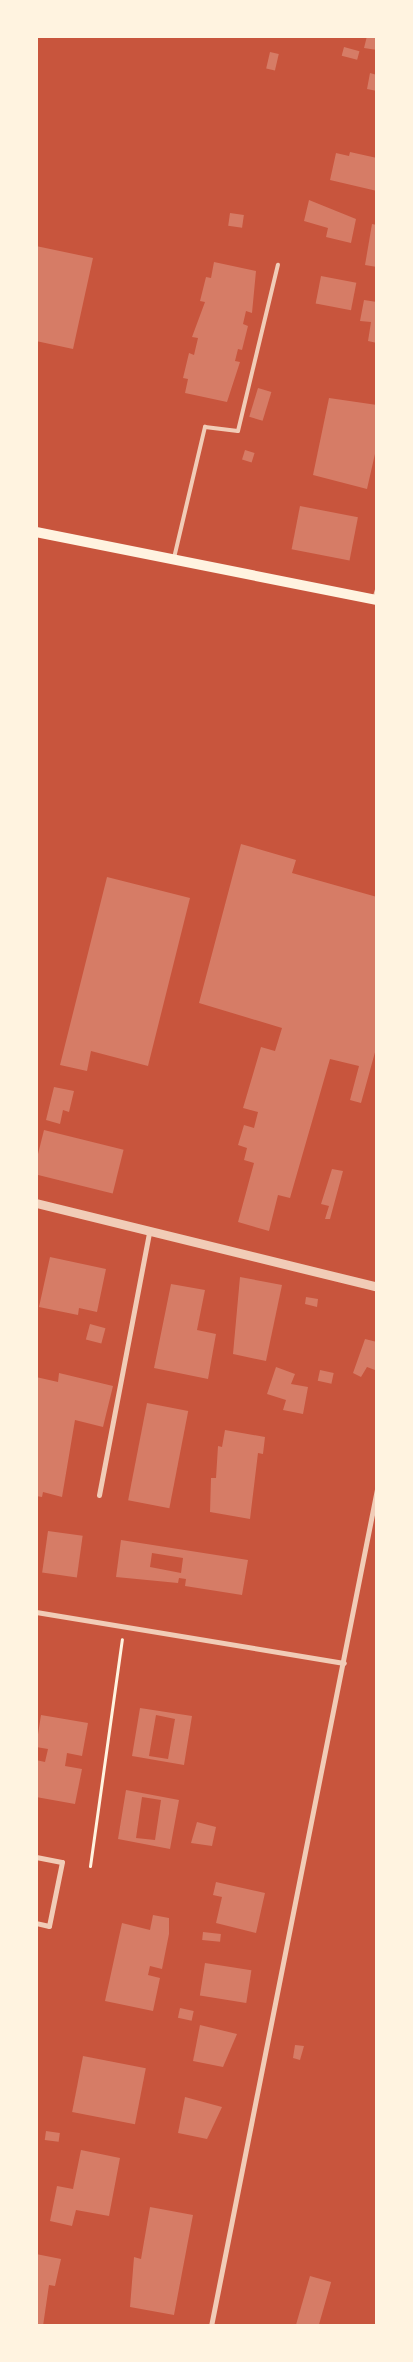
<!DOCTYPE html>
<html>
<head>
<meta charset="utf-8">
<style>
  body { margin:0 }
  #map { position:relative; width:413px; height:2362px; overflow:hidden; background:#c8553d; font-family:"Varela Round",sans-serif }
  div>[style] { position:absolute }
  .building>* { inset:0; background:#d67c66; transform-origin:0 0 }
  .path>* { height:3px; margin:-1.5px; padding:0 1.5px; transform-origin:1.5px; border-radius:1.5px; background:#fff3e0 }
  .service>* { height:4px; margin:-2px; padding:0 2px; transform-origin:2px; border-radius:2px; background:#f1ccb7 }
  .minor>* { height:5px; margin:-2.5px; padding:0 2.5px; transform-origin:2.5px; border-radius:2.5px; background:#f1ccb7 }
  .tertiary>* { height:9px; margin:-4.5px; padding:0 4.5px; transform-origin:4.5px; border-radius:4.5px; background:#f1ccb7 }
  .secondary>* { height:10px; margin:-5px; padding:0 5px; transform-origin:5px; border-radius:5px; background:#fff3e0 }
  span { translate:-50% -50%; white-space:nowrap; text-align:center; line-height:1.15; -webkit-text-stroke:5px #fff3e0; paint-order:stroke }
  .frame { position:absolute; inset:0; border:38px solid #fff3e0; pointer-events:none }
</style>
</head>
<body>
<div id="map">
  <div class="building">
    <div style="clip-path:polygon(367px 36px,377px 36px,377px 50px,364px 48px)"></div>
    <div style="left:344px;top:47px;width:16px;height:9px;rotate:15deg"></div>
    <div style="left:270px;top:52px;width:9px;height:17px;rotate:13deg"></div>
    <div style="clip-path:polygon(370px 73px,377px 75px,377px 91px,367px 89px)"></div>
    <div style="clip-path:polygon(350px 152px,377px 158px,377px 191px,330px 180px,336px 153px,349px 156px)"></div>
    <div style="clip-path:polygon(309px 200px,356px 219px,351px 243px,326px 237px,328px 228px,304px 221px)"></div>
    <div style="left:230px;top:213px;width:14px;height:13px;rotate:8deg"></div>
    <div style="clip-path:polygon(372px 224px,377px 225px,377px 267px,365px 265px)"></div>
    <div style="clip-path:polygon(36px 246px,93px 258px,73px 349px,36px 341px)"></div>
    <div style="clip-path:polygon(214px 262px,256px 271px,252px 313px,246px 311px,243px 324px,248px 326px,242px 350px,238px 349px,235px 361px,240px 362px,227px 402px,185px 393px,188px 379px,183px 378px,189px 353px,194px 355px,198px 338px,192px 337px,205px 302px,200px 301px,206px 277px,211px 278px)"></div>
    <div style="left:321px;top:276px;width:36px;height:28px;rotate:11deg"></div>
    <div style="clip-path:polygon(364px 300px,377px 302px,377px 343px,368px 341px,371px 322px,360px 321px)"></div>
    <div style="left:258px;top:388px;width:14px;height:30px;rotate:17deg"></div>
    <div style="clip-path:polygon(329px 398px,377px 405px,377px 445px,367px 489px,313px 475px)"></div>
    <div style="left:245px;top:450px;width:10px;height:10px;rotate:17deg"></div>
    <div style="left:300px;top:506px;width:59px;height:44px;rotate:11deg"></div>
    <div style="clip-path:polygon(241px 844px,296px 860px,292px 873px,377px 897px,377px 1045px,361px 1103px,350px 1100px,359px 1066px,330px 1059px,290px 1198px,278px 1195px,269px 1231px,238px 1222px,254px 1163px,244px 1160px,247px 1148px,238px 1145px,244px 1125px,254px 1128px,258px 1112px,243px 1108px,261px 1047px,275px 1051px,282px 1028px,199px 1003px)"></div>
    <div style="clip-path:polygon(107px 877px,190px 898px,148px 1066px,91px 1051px,87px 1071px,60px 1065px)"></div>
    <div style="clip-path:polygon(54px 1087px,74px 1091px,69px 1112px,63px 1110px,60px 1124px,46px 1120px)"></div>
    <div style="left:44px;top:1130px;width:82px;height:45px;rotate:14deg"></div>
    <div style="clip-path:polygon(332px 1169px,343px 1171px,330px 1219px,325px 1219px,329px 1206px,321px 1204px)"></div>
    <div style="clip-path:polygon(50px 1257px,106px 1269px,97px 1312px,79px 1308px,78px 1315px,39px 1307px)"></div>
    <div style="clip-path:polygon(240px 1277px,282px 1285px,266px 1361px,233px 1354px)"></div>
    <div style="clip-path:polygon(171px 1284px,205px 1290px,197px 1330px,216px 1334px,208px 1379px,154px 1368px)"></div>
    <div style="clip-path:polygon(306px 1297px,318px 1299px,317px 1307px,305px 1304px)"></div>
    <div style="left:90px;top:1324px;width:16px;height:16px;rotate:15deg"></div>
    <div style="clip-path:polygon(365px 1339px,377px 1342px,377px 1366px,375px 1370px,367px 1367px,361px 1377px,353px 1373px)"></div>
    <div style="clip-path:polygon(276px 1367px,295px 1374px,291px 1384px,308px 1387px,303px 1414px,283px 1410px,286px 1400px,267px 1394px)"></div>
    <div style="left:320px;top:1370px;width:14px;height:11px;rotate:12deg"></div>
    <div style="clip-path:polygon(59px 1373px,113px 1386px,103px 1427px,75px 1420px,62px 1497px,43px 1492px,42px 1497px,36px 1496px,36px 1377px,58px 1382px)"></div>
    <div style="left:147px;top:1403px;width:42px;height:99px;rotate:11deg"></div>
    <div style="clip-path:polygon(225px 1430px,265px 1437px,263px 1454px,258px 1453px,250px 1519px,210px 1512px,211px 1478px,216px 1478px,218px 1446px,222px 1447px)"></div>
    <div style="left:48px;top:1531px;width:35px;height:42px;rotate:8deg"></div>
    <div style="clip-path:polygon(evenodd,121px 1540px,248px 1560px,242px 1595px,185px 1586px,186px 1579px,179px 1578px,178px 1583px,116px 1577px,121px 1540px,152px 1553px,183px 1558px,181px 1573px,150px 1567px,152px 1553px)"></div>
    <div style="clip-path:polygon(evenodd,140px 1708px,192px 1716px,184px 1765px,132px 1756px,140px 1708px,156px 1715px,175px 1719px,168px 1759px,149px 1756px,156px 1715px)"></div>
    <div style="clip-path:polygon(41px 1715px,88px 1723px,82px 1756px,67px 1753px,66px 1760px,65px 1766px,82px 1769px,75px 1804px,36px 1797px,36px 1760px,45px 1762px,48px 1749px,36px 1747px)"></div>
    <div style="clip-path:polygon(evenodd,126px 1790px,179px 1800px,170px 1849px,118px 1839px,126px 1790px,142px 1797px,161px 1800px,155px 1840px,136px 1838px,142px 1797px)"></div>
    <div style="clip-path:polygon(197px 1822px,216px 1827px,212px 1846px,191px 1843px)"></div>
    <div style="clip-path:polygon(216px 1882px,265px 1893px,256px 1933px,216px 1923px,222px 1897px,213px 1895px)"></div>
    <div style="clip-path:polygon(153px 1915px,169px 1918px,169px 1934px,162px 1969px,150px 1966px,148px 1975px,160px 1978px,153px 2011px,105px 2001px,122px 1923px,150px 1930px)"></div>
    <div style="left:203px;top:1932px;width:18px;height:8px;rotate:6deg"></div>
    <div style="left:205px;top:1963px;width:47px;height:33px;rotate:9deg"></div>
    <div style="left:180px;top:2008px;width:14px;height:10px;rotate:12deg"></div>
    <div style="clip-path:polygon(200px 2025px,237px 2034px,223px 2067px,193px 2061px)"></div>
    <div style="clip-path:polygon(295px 2045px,304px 2046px,300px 2060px,293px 2058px)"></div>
    <div style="left:83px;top:2056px;width:64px;height:57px;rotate:11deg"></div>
    <div style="clip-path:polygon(185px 2097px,222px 2107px,207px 2139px,178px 2133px)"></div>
    <div style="left:46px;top:2131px;width:14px;height:9px;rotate:8deg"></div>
    <div style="clip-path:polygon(81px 2150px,120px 2158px,109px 2216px,76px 2210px,72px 2226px,50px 2221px,57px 2186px,73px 2189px)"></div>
    <div style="clip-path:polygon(150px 2207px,193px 2215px,174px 2315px,130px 2307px,134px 2257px,141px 2259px)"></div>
    <div style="clip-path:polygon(36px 2254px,61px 2259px,55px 2286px,49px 2285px,43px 2326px,36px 2326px)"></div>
    <div style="left:310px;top:2276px;width:22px;height:52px;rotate:16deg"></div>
  </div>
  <div class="path">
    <div style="left:90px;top:1866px;width:229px;rotate:-82deg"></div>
  </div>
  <div class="service">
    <div style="left:174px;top:558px;width:135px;rotate:-76.7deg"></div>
    <div style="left:205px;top:427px;width:33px;rotate:7deg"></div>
    <div style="left:238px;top:431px;width:171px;rotate:-76.5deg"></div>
  </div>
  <div class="minor">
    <div style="left:374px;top:599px;width:10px;rotate:-73deg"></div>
    <div style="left:99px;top:1495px;width:268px;rotate:-79.2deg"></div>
    <div style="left:36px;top:1612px;width:312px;rotate:9.4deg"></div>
    <div style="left:36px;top:1857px;width:26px;rotate:11deg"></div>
    <div style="left:62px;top:1862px;width:65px;rotate:101.5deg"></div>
    <div style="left:49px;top:1926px;width:13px;rotate:-167deg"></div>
    <div style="left:211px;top:2326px;width:853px;rotate:-78.78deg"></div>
  </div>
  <div class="tertiary">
    <div style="left:36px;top:1203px;width:351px;rotate:13.8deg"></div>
  </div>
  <div class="secondary">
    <div style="left:36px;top:532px;width:348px;rotate:11.3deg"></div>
  </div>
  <div class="frame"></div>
</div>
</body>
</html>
